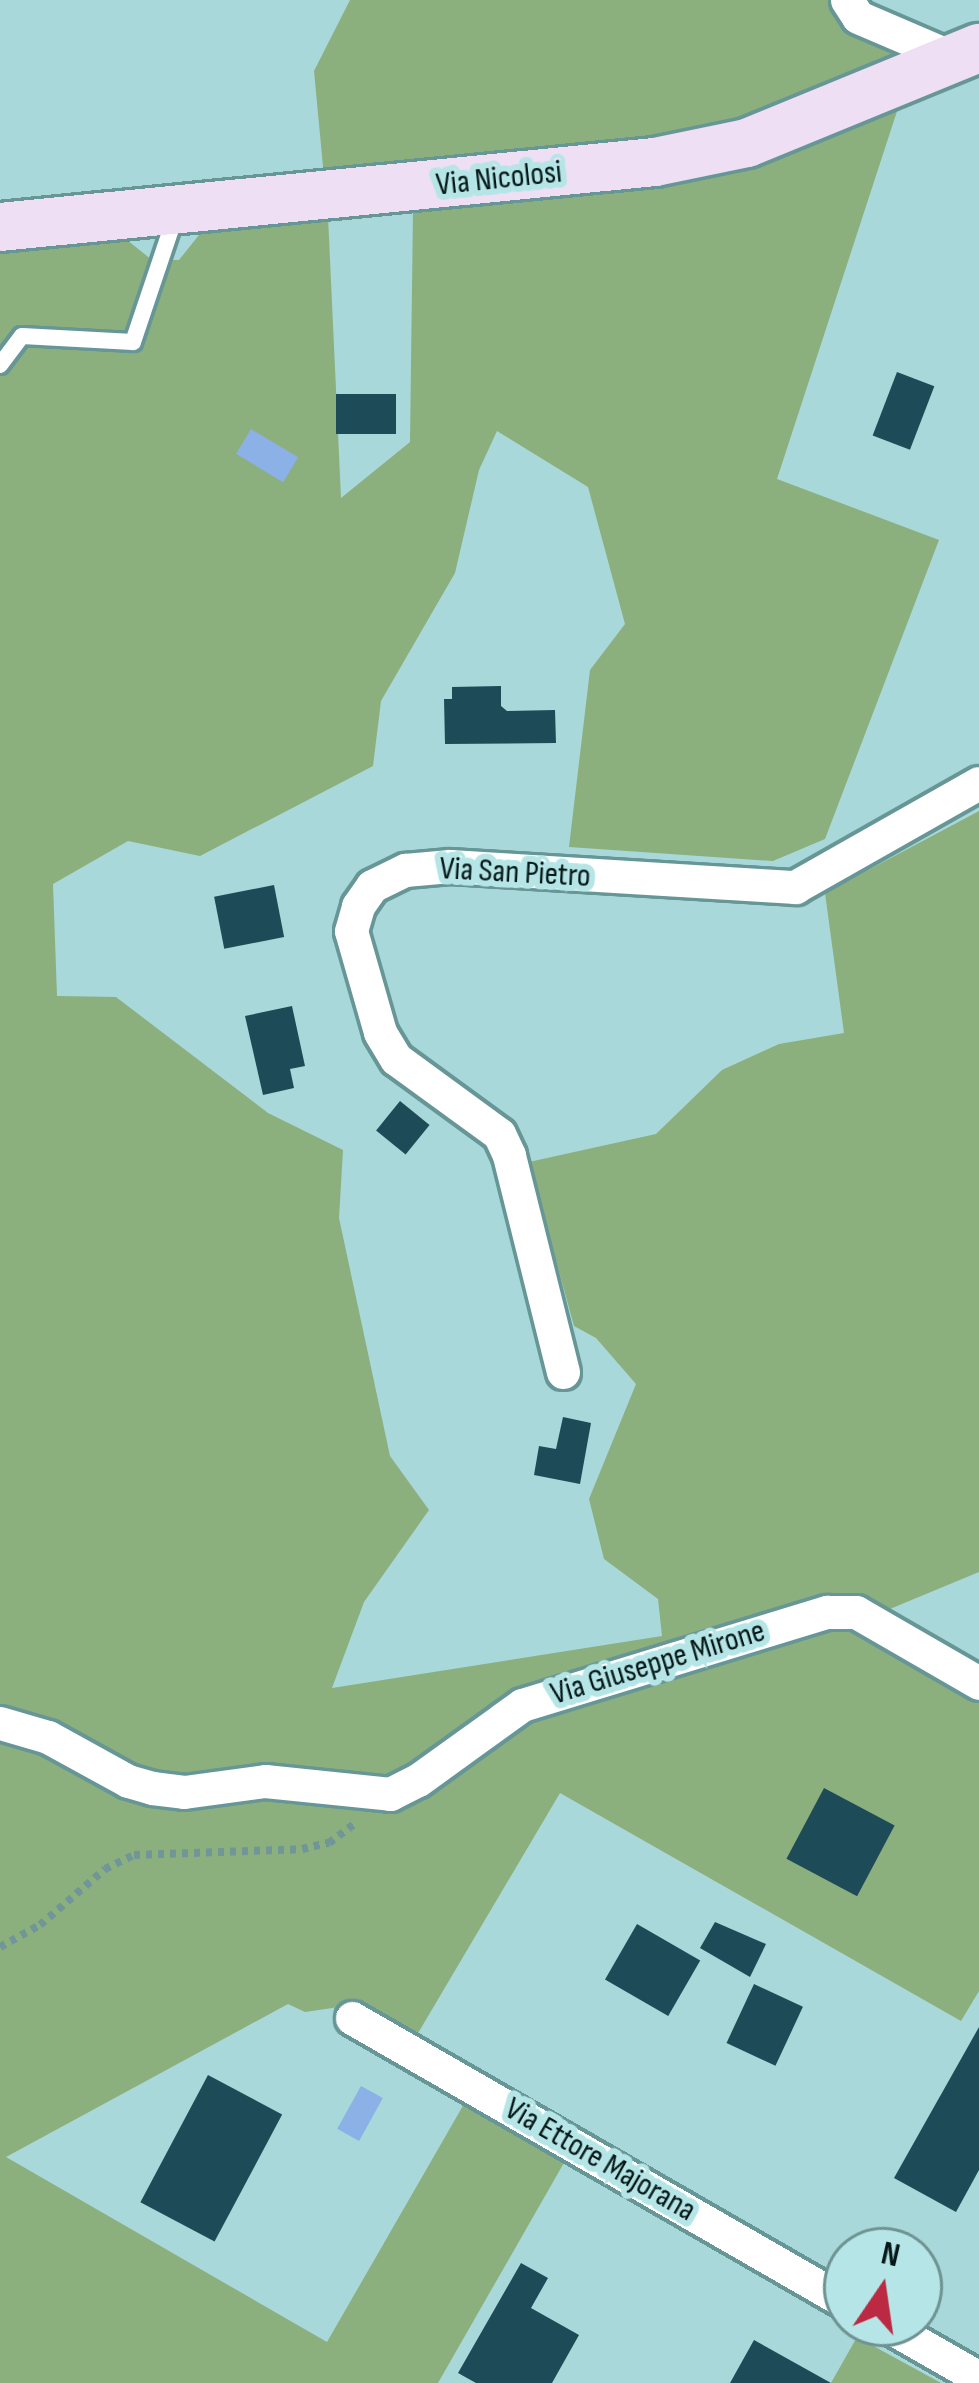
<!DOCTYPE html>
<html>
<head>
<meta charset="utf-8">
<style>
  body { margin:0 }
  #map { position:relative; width:979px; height:2383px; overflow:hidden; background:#a8d8d9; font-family:"Sofia Sans Condensed",sans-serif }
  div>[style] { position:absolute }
  .green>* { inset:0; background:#8caf7e }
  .water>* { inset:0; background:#8bb1e7; transform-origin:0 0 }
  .building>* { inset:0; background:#1d4c58; transform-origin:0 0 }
  .path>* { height:8px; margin-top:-4px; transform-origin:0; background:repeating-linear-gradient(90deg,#719697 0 6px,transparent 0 12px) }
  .roads { filter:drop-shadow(3px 0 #679696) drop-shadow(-3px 0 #679696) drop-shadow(0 3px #679696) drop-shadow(0 -3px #679696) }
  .lane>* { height:16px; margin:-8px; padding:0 8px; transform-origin:8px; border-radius:8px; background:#fff }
  .street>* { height:33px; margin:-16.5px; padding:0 16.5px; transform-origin:16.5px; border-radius:16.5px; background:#fff }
  .secondary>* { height:48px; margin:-24px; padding:0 24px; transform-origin:24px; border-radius:24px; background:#eedff4 }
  span { translate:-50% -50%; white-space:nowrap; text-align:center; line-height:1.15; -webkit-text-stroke:12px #b5e5e6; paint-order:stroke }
  .street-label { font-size:33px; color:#051717 }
  .north { position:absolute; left:823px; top:2227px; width:120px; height:120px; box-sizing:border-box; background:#b5e5e6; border:3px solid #6f9393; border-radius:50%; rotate:13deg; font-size:33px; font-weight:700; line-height:48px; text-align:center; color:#051717 }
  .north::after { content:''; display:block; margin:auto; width:42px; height:54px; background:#bb2a42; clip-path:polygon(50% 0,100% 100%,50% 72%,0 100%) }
</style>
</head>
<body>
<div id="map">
  <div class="green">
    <div style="clip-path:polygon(350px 0,837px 0,918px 56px,735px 126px,670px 141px,324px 177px,314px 71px)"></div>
    <div style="clip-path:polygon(901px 99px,777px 479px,939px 540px,825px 839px,773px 861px,569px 847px,590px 670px,625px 624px,588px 487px,497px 431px,479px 470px,455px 573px,381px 701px,373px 766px,200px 856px,128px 841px,53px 884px,57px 996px,116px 997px,268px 1113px,343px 1150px,339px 1218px,390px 1456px,429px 1510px,364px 1602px,332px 1688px,662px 1636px,658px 1599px,604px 1559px,589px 1499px,636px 1384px,596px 1338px,574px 1326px,529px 1162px,656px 1134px,722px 1070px,779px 1044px,844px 1033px,825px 893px,979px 811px,979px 1572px,885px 1611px,664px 1653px,389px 1784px,157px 1778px,0 1715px,0 249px,122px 236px,152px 260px,179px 260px,207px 225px,328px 216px,341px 498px,410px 442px,413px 210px,665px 185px,728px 173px,792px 151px)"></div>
    <div style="clip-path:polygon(841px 1621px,979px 1699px,979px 1991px,961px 2021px,560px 1793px,414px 2040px,360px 2004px,305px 2012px,288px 2004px,6px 2157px,327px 2342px,464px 2104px,565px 2161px,438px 2383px,0 2383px,0 1734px,78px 1763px,250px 1794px,391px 1802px,529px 1713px)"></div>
    <div style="clip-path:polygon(857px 2337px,941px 2383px,831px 2383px)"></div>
  </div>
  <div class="water">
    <div style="left:251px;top:429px;width:55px;height:29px;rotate:31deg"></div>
    <div style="left:361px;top:2086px;width:25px;height:49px;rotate:29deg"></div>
  </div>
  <div class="building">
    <div style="left:897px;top:372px;width:40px;height:68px;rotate:21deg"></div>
    <div style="left:336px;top:394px;width:60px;height:40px"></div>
    <div style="clip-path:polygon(501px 686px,501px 706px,507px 711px,555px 710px,556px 743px,445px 744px,444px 699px,452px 699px,452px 687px)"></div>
    <div style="left:274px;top:885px;width:53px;height:61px;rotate:79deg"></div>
    <div style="clip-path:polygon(292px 1006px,305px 1066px,290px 1069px,294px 1088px,263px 1095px,245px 1016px)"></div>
    <div style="left:400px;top:1101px;width:38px;height:38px;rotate:39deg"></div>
    <div style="clip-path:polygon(563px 1417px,591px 1423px,580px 1484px,534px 1475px,539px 1446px,556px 1449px)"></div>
    <div style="left:824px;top:1788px;width:80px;height:80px;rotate:28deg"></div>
    <div style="clip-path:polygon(715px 1922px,766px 1944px,750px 1977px,700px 1948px)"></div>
    <div style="left:637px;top:1924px;width:73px;height:64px;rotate:30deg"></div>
    <div style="left:754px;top:1984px;width:54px;height:65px;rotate:25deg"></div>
    <div style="clip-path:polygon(979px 2027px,979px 2170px,956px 2212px,894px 2178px)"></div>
    <div style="left:208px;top:2075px;width:84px;height:144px;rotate:28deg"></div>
    <div style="clip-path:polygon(521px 2263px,548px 2278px,531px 2308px,579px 2335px,552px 2383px,476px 2383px,458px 2373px)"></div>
    <div style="clip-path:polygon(754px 2340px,831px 2383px,730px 2383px)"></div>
  </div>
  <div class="path">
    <div style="left:0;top:1947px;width:46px;rotate:-28.8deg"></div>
    <div style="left:40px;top:1925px;width:86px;rotate:-40.7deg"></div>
    <div style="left:105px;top:1869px;width:32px;rotate:-26deg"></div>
    <div style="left:134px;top:1855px;width:168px;rotate:-2deg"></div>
    <div style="left:302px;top:1849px;width:28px;rotate:-13deg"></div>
    <div style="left:329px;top:1843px;width:31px;rotate:-37deg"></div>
  </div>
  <div class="roads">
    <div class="lane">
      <div style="left:0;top:365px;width:36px;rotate:-53deg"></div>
      <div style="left:22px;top:336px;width:111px;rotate:3.1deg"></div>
      <div style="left:133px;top:342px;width:132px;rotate:-71.4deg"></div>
    </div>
    <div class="street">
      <div style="left:847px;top:0;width:20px;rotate:57deg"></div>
      <div style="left:858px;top:17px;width:107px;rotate:23.2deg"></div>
      <div style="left:563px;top:1372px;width:224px;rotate:-104deg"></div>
      <div style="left:509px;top:1155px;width:23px;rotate:-115deg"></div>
      <div style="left:499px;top:1134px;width:127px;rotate:-143.9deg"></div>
      <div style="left:396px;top:1059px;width:31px;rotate:-121deg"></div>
      <div style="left:380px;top:1032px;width:105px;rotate:-106deg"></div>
      <div style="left:351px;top:931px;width:26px;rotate:-74deg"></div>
      <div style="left:358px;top:906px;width:24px;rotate:-55deg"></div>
      <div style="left:372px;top:886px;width:37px;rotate:-26deg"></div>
      <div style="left:405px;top:870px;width:45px;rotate:-5.1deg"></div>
      <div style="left:450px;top:866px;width:346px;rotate:3.5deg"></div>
      <div style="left:795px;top:887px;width:211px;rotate:-29.5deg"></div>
      <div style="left:0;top:1723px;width:50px;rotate:16.3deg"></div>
      <div style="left:48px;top:1737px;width:91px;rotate:28.8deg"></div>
      <div style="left:128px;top:1781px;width:25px;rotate:16deg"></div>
      <div style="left:152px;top:1788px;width:32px;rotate:7deg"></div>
      <div style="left:184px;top:1792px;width:82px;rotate:-7.7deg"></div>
      <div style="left:265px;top:1781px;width:126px;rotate:5.9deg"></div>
      <div style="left:390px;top:1794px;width:31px;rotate:-27deg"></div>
      <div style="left:418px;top:1780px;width:128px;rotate:-35.8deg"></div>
      <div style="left:522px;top:1705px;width:319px;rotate:-17deg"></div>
      <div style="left:827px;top:1612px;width:29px"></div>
      <div style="left:856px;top:1612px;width:142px;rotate:30deg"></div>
      <div style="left:352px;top:2018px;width:571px;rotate:29.93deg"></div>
      <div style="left:883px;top:2323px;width:111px;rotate:29.8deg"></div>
    </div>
    <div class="secondary">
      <div style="left:0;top:227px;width:658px;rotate:-5.67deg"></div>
      <div style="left:655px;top:162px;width:94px;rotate:-11.7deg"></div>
      <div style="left:747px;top:143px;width:251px;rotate:-22.3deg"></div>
    </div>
  </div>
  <div class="street-label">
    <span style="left:499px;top:179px;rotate:-6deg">Via Nicolosi</span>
    <span style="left:515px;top:873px;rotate:3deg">Via San Pietro</span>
    <span style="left:658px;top:1663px;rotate:-17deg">Via Giuseppe Mirone</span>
    <span style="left:600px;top:2160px;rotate:30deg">Via Ettore Majorana</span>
  </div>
  <div class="north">N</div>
</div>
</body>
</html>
